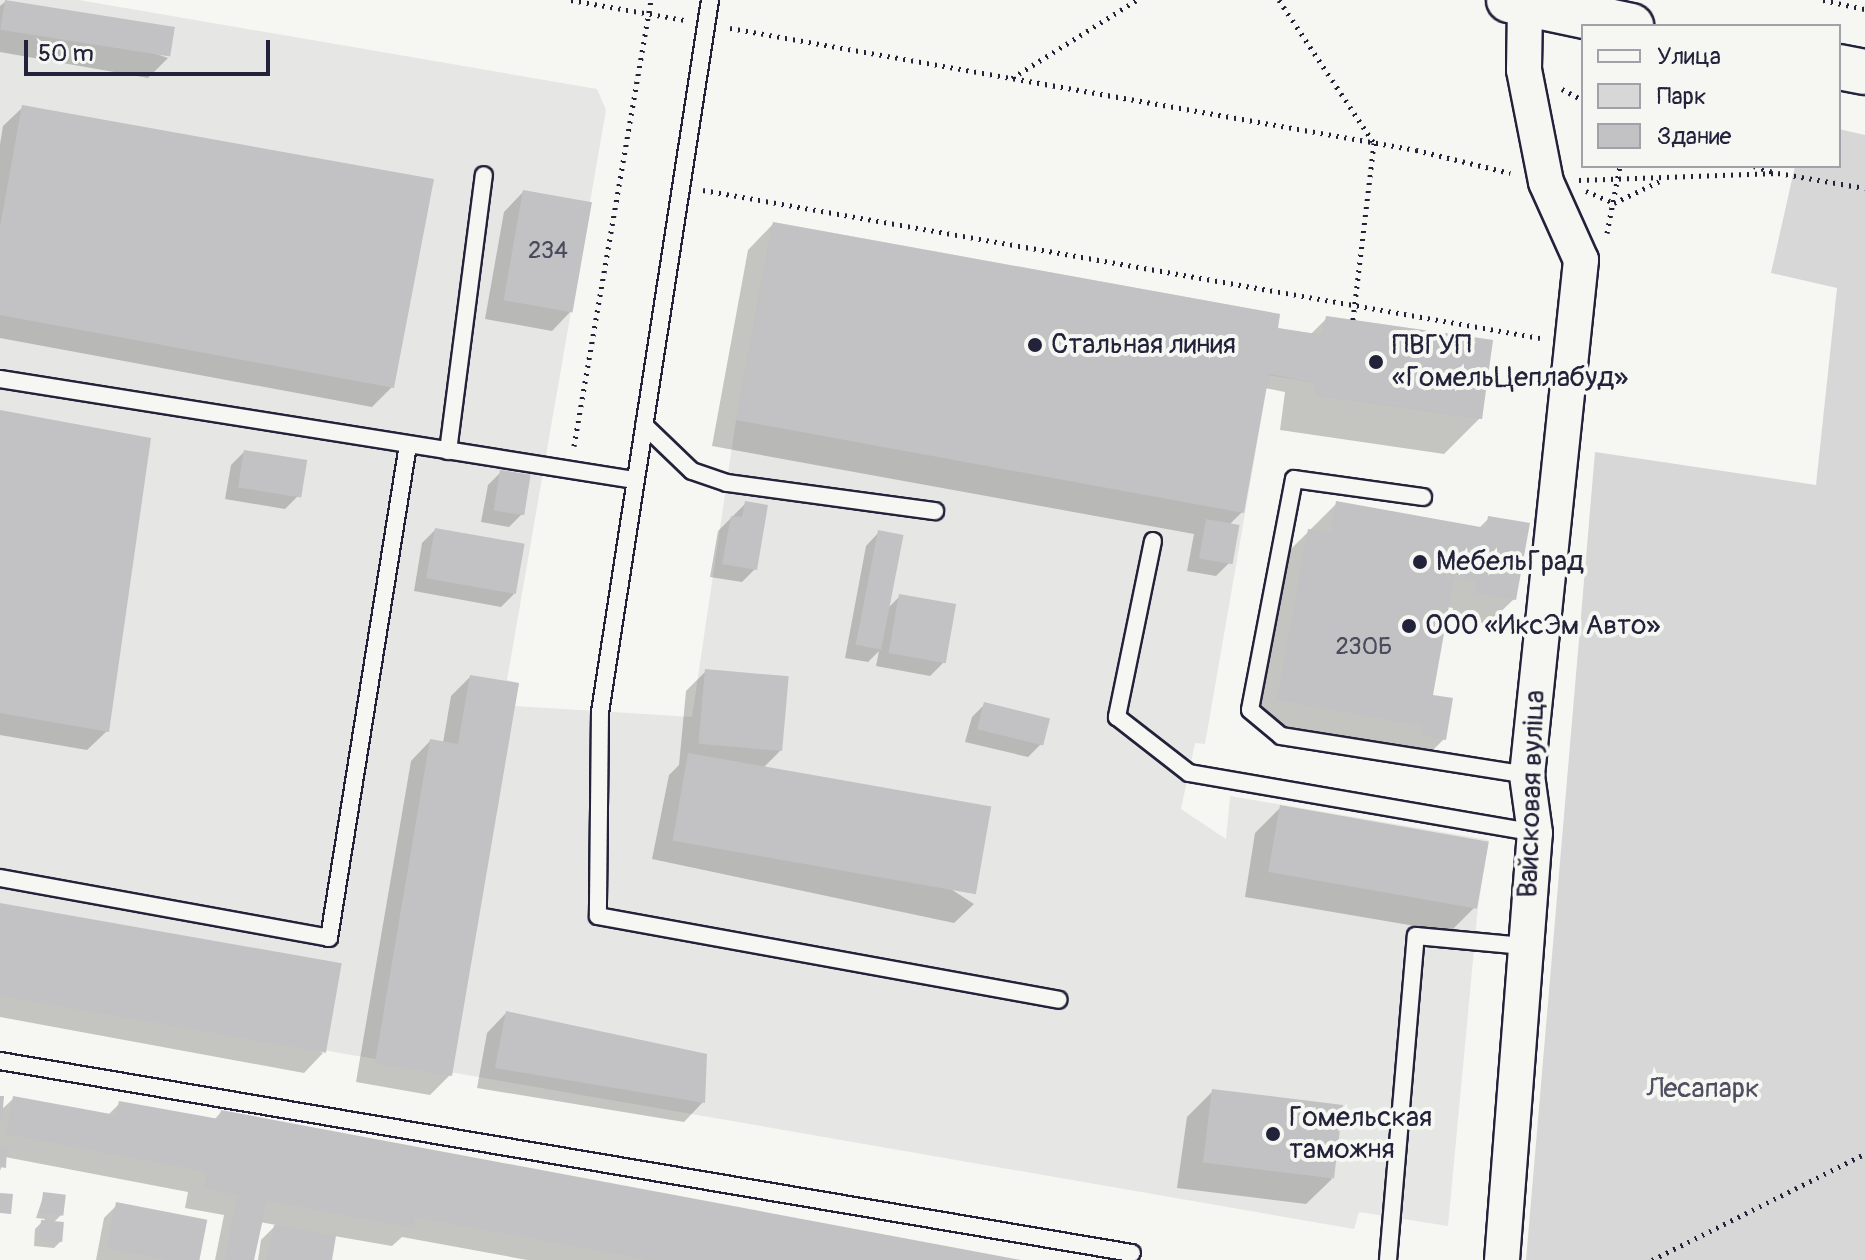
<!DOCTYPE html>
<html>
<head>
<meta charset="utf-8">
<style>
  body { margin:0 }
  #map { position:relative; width:1865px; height:1260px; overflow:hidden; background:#f6f6f2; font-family:Pangolin,sans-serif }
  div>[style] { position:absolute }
  .built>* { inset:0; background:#e6e6e4 }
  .green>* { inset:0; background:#d7d7d7 }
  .shadow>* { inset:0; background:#0003 }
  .building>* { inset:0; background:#c2c2c4; transform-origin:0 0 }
  .path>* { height:5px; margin-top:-2.5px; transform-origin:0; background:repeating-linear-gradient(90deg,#22223b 0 2px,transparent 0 8px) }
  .roads { filter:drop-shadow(2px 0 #22223b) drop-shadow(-2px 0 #22223b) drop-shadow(0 2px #22223b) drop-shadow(0 -2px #22223b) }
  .service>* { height:16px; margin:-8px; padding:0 8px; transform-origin:8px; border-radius:8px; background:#f6f6f2 }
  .minor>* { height:34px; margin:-17px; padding:0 17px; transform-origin:17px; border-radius:17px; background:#f6f6f2 }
  .primary>* { height:44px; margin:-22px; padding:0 22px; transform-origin:22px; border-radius:22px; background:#f6f6f2 }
  .dots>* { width:22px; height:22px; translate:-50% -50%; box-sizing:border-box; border:4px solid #f6f6f2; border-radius:50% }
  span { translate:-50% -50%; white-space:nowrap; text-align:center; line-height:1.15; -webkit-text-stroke:8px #f6f6f2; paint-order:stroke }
  .number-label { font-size:24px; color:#4a4a5d }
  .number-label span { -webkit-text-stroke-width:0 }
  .poi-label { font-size:28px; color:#22223b }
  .left { translate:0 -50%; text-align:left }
  .street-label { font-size:28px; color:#22223b }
  .park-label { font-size:28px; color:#4f4f62 }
  .legend { position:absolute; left:1581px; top:24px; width:260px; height:144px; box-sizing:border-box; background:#f6f6f2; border:2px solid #a1a1a9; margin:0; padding:10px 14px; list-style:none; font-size:24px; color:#22223b }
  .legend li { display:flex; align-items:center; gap:16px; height:40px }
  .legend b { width:40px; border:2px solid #a1a1a9 }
  .scale { position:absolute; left:24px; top:40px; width:246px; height:36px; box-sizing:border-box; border:4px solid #22223b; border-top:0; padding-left:10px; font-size:24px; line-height:28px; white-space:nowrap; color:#22223b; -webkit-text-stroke:6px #f6f6f2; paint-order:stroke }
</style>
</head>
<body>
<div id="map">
  <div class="built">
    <div style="clip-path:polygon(0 0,79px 0,597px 89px,606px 110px,507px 680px,519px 683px,515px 706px,692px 717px,736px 420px,773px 222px,1280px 314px,1278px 328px,1323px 335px,1326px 316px,1493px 340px,1482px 419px,1315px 395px,1316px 383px,1269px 375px,1205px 744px,1195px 743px,1181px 809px,1226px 839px,1230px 796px,1489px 840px,1478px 907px,1448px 1226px,1359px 1212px,1354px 1229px,0 994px)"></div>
  </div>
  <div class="green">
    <div style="clip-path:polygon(1839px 129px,1865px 135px,1865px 1260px,1526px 1260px,1595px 452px,1816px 485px,1837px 288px,1771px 273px,1795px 166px,1839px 166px)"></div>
  </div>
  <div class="shadow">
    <div style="clip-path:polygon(6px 1px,168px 58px,148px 78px,0 52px,0 6px)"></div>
    <div style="clip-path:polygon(23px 107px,392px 387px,372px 407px,0 338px,0 144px,3px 126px)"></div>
    <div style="clip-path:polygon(523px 192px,571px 311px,552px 331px,485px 319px,504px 212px)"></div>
    <div style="clip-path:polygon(773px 224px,1275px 334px,1310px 335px,1327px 318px,1480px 418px,1444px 454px,1280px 430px,1285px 392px,1265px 388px,1242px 512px,1229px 525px,1229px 563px,1216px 576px,1187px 571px,1194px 534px,712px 446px,748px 250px)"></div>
    <div style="clip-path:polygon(0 412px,107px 731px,87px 750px,0 735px)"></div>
    <div style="clip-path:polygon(244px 452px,298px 496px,285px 509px,225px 499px,231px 465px)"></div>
    <div style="clip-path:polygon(501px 472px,522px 514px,509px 527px,481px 522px,488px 485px)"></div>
    <div style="clip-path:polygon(746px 503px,755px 569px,742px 582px,710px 577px,718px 531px)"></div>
    <div style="clip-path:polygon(1337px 503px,1479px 528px,1489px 518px,1514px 599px,1488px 624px,1451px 618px,1453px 608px,1447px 607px,1431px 696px,1444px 739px,1418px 765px,1397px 751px,1253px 726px,1283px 557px)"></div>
    <div style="clip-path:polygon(435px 530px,514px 594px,501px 607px,414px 591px,422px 543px)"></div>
    <div style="clip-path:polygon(879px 532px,889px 607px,900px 596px,943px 663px,930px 676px,876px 666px,879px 651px,868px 662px,845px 658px,866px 546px)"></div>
    <div style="clip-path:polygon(706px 671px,780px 751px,763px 768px,974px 904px,954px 923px,652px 859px,669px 775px,679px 765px,686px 691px)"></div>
    <div style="clip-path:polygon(470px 677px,450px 1075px,430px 1095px,356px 1082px,411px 761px,430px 741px,443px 743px,451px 696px)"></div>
    <div style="clip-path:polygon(985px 704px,1041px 744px,1028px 757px,965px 742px,972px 717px)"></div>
    <div style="clip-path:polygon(1281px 807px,1476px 906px,1450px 932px,1245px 897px,1255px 833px)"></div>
    <div style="clip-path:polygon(0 905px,323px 1053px,304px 1073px,0 1017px)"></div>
    <div style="clip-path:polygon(506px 1013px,703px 1102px,684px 1122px,477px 1088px,487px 1033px)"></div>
    <div style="clip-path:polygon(1212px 1092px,1332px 1179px,1306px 1204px,1177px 1188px,1187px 1117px)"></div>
    <div style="clip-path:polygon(0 1098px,1px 1110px,14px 1098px,108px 1115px,120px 1103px,214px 1120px,221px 1112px,1014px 1260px,527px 1260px,402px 1237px,392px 1246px,334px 1236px,330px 1260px,258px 1260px,261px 1240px,276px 1225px,260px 1222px,252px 1260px,215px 1260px,224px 1215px,185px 1208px,188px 1192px,5px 1157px,0 1171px)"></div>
    <div style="clip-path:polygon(44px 1194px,62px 1214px,53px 1223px,60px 1242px,54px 1248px,34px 1246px,35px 1229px,45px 1219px,36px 1218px)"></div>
    <div style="clip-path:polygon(117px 1205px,205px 1221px,197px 1260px,96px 1260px,104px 1218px)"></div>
  </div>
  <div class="building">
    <div style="left:5px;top:0;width:172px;height:30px;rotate:9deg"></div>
    <div style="clip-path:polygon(22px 105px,434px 179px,394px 388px,0 315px,0 227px)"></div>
    <div style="left:523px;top:190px;width:70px;height:112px;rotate:10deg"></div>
    <div style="clip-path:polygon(773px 222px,1280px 314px,1278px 328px,1323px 335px,1326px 316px,1493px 340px,1482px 419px,1315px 395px,1316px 383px,1269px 374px,1244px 513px,736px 420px)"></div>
    <div style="clip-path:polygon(0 410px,151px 438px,109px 732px,0 713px)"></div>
    <div style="left:244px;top:450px;width:64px;height:38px;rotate:9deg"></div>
    <div style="left:500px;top:470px;width:31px;height:41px;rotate:9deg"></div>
    <div style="clip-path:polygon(745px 501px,768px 505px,757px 570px,722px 564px,731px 516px,742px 517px)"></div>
    <div style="clip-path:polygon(1336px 501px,1486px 528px,1488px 516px,1530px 523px,1516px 600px,1475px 593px,1477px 582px,1454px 578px,1433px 695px,1453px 698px,1446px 740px,1424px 736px,1422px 726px,1277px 700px,1308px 529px,1331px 533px)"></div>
    <div style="left:1206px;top:519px;width:34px;height:40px;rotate:10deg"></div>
    <div style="left:435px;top:528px;width:91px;height:51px;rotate:10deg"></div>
    <div style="left:878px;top:530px;width:26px;height:117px;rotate:11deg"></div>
    <div style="left:899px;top:594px;width:58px;height:60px;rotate:10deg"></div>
    <div style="left:705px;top:669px;width:84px;height:75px;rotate:5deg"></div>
    <div style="clip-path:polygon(470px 675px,519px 683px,452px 1076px,375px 1063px,430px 739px,458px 744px)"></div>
    <div style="left:984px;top:702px;width:68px;height:28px;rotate:14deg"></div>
    <div style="left:688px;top:753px;width:308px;height:89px;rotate:10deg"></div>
    <div style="left:1280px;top:805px;width:212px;height:68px;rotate:10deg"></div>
    <div style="left:0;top:903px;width:347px;height:91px;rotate:10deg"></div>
    <div style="clip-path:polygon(506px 1011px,707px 1054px,705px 1103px,495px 1068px)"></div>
    <div style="left:1212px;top:1089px;width:132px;height:74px;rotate:7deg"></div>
    <div style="clip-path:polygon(0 1096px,4px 1096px,2px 1120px,0 1120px)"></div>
    <div style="clip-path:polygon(13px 1096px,116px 1115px,119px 1101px,219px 1119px,221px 1110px,1021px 1260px,649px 1260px,415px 1217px,414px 1228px,267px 1201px,254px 1260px,229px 1260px,224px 1259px,238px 1195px,204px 1188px,207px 1172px,6px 1134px)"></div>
    <div style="clip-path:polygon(0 1147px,7px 1147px,6px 1168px,0 1167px)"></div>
    <div style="left:43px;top:1192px;width:23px;height:21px;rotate:7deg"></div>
    <div style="clip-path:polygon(0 1193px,13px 1194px,11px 1214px,0 1213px)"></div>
    <div style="left:116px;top:1202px;width:93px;height:47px;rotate:11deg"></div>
    <div style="left:41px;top:1220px;width:23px;height:20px;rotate:5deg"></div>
    <div style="clip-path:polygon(274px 1225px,336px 1236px,332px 1260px,267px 1260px)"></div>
  </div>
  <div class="path">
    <div style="left:571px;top:0;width:116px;rotate:10deg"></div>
    <div style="left:1279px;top:0;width:172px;rotate:56.4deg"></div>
    <div style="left:1374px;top:143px;width:178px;rotate:96.8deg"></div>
    <div style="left:1823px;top:0;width:43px;rotate:12.1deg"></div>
    <div style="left:730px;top:28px;width:697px;rotate:10.08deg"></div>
    <div style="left:1416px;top:150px;width:97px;rotate:13.7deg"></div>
    <div style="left:1012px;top:78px;width:147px;rotate:-32deg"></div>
    <div style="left:1562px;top:89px;width:24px;rotate:28deg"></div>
    <div style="left:1754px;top:166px;width:20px;rotate:18deg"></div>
    <div style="left:1579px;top:180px;width:199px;rotate:-2deg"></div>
    <div style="left:1778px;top:173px;width:88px;rotate:9.8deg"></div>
    <div style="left:703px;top:190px;width:850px;rotate:10.03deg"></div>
    <div style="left:1586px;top:191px;width:30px;rotate:23deg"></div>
    <div style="left:1614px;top:203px;width:55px;rotate:-25.6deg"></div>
    <div style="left:1607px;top:233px;width:68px;rotate:-79deg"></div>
    <div style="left:574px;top:446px;width:453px;rotate:-80.2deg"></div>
    <div style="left:1652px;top:1260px;width:238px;rotate:-26.5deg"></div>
  </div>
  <div class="roads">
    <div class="service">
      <div style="left:710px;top:0;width:720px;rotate:98.78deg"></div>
      <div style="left:600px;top:712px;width:204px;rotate:90.6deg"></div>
      <div style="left:598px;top:916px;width:468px;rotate:10.3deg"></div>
      <div style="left:0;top:379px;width:643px;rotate:9.04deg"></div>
      <div style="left:644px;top:425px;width:66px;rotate:43.8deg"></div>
      <div style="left:692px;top:471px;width:37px;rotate:19deg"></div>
      <div style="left:727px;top:483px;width:210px;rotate:7.7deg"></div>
      <div style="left:448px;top:451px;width:278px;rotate:-82.6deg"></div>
      <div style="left:1423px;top:497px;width:130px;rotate:-172.1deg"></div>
      <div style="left:1294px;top:479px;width:235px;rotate:100.8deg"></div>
      <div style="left:1250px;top:710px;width:40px;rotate:40deg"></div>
      <div style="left:1281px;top:736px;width:249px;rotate:9deg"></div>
      <div style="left:1153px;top:541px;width:180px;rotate:101.6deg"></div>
      <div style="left:1117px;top:717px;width:91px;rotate:37.9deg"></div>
      <div style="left:1189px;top:773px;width:351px;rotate:9.8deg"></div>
      <div style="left:0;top:878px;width:334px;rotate:10.3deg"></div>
      <div style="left:329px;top:938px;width:499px;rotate:-80.9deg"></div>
      <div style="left:0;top:1061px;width:1148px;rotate:9.63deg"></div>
      <div style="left:1388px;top:1260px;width:325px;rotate:-85.1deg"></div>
      <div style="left:1416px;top:936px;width:108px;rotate:5.3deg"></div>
    </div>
    <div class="minor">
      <div style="left:1502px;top:1260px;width:428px;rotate:-85.6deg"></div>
      <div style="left:1535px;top:833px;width:59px;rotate:-97.9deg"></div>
      <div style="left:1527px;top:775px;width:518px;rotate:-84.01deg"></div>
      <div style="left:1581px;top:260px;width:85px;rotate:-114.2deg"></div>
      <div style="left:1546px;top:182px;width:114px;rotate:-101.1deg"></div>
      <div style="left:1524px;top:70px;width:67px;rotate:-89.1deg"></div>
    </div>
    <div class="primary">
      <div style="left:1509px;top:0;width:125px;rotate:12deg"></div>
      <div style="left:1839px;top:67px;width:26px;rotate:11deg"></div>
    </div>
  </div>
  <div class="dots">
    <div style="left:1035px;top:345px;background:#22223b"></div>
    <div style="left:1376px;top:362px;background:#22223b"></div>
    <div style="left:1420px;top:562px;background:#22223b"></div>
    <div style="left:1409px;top:626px;background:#22223b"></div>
    <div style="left:1273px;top:1134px;background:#22223b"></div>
  </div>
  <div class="number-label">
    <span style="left:548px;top:251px">234</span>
    <span style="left:1364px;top:647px">230Б</span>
  </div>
  <div class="poi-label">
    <span class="left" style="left:1051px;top:345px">Стальная линия</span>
    <span class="left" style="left:1392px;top:362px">ПВГУП<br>«ГомельЦеплабуд»</span>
    <span class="left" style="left:1436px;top:562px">МебельГрад</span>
    <span class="left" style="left:1425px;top:626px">ООО «ИксЭм Авто»</span>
    <span class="left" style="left:1289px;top:1134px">Гомельская<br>таможня</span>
  </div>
  <div class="street-label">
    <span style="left:1532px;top:794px;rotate:-88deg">Вайсковая вуліца</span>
  </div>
  <div class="park-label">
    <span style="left:1703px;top:1089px">Лесапарк</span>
  </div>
  <ul class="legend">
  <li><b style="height:10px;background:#f6f6f2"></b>Улица</li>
  <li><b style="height:22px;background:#d7d7d7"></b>Парк</li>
  <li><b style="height:22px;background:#c2c2c4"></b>Здание</li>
  </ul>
  <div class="scale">50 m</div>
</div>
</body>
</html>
